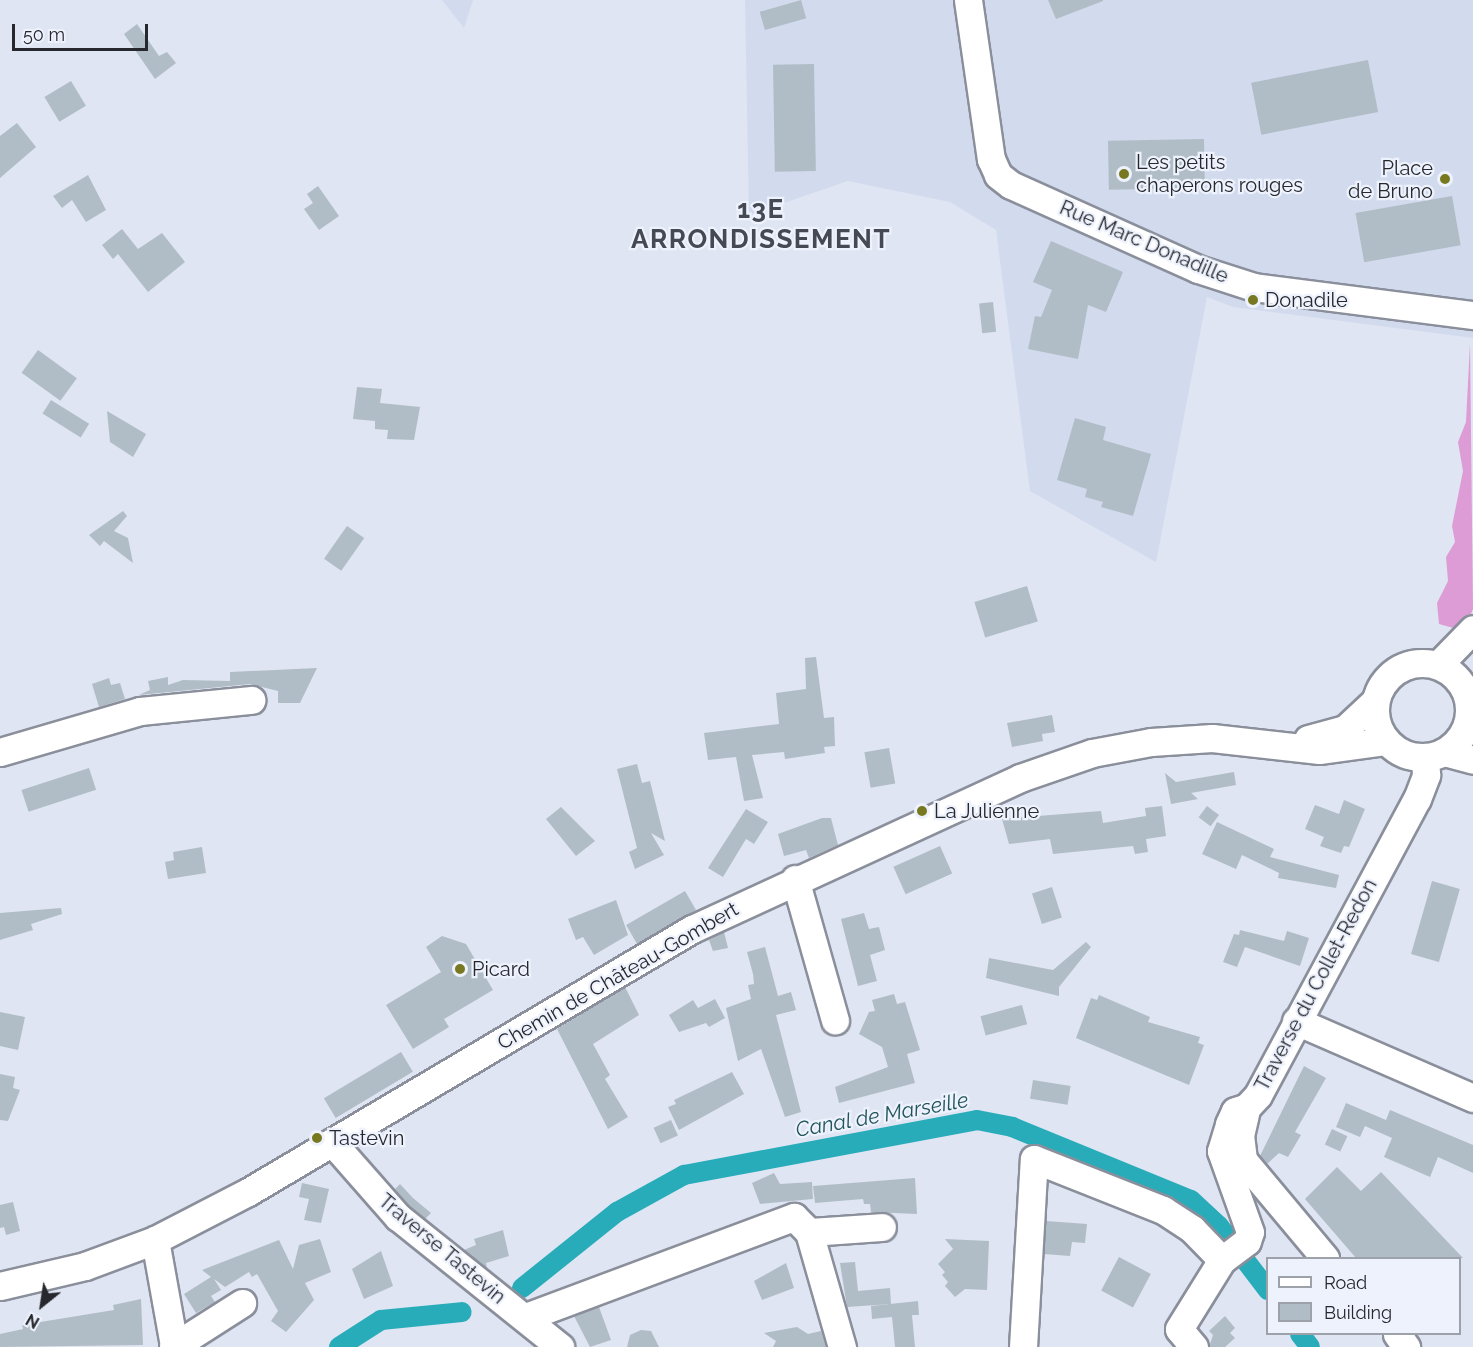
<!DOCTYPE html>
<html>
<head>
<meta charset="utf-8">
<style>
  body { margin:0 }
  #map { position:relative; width:1473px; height:1347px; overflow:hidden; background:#dfe5f2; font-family:Raleway,sans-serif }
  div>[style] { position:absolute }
  .built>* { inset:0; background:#d2daee }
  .forest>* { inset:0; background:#dd9cd6 }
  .canal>* { height:20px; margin:-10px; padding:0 10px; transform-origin:10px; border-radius:10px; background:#29acb9 }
  .building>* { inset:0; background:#b0bdc6; transform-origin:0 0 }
  .roads { filter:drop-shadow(2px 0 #8a8f9b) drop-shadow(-2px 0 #8a8f9b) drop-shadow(0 2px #8a8f9b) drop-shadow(0 -2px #8a8f9b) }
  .minor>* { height:27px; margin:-13.5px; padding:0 13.5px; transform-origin:13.5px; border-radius:13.5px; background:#fff }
  .minor>.ring { margin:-13.5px; padding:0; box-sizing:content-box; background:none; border:27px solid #fff; border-radius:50% }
  .dots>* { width:16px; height:16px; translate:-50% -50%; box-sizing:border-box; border:3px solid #edf2fd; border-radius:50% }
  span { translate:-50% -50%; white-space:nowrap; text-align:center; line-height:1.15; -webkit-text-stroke:4.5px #edf2fd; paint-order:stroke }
  .poi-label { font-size:20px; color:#26282d }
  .left { translate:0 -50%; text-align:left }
  .right { translate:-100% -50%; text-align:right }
  .street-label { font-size:20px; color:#26282d }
  .water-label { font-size:21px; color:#21555a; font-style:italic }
  .district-label { font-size:26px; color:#444954; font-weight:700; letter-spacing:1.5px }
  .legend { position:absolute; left:1266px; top:1257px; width:195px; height:78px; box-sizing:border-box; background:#edf2fd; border:2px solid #9da1aa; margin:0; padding:8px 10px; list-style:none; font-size:18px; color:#26282d }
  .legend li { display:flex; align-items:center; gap:12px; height:30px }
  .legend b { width:30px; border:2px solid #9da1aa }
  .north { position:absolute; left:12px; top:1275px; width:60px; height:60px; -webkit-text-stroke:4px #edf2fd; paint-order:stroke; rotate:210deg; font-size:16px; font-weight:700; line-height:24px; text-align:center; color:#26282d }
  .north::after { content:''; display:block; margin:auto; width:21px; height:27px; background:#26282d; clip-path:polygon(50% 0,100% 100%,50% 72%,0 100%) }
  .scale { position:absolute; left:12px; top:24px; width:136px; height:27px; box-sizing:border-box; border:3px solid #26282d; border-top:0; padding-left:8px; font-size:18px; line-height:21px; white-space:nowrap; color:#26282d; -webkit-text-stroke:4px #edf2fd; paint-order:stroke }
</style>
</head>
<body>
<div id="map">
  <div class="built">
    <div style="clip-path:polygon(442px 0,473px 0,464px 28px)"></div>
    <div style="clip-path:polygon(745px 0,1473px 0,1473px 338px,1233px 307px,1207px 297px,1156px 562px,1030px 491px,996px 230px,950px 202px,848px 181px,749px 215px)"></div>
  </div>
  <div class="forest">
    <div style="clip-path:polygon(1470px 343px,1473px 609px,1464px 631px,1439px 624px,1437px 603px,1448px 581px,1446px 557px,1455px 542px,1452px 526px,1463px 471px,1458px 442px,1466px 422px)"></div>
  </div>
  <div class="canal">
    <div style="left:522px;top:1288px;width:122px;rotate:-38.7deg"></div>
    <div style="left:617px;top:1212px;width:77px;rotate:-28.9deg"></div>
    <div style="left:684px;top:1175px;width:298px;rotate:-10.6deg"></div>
    <div style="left:977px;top:1120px;width:36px;rotate:11deg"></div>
    <div style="left:1012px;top:1127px;width:193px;rotate:22.2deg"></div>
    <div style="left:1191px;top:1200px;width:38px;rotate:43deg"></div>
    <div style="left:1219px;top:1226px;width:81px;rotate:52.6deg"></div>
    <div style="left:1300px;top:1334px;width:16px;rotate:52deg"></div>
    <div style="left:339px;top:1347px;width:50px;rotate:-32.7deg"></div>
    <div style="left:381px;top:1320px;width:81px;rotate:-5.6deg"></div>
  </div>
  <div class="building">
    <div style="left:801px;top:0;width:19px;height:43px;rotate:74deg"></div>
    <div style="clip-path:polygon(1048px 0,1103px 0,1103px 1px,1056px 19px)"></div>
    <div style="clip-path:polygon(137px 24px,159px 56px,167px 52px,176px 63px,155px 79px,124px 34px)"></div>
    <div style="left:1368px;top:60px;width:53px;height:119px;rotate:79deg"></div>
    <div style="left:814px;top:64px;width:107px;height:41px;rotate:89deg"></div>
    <div style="left:71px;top:81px;width:29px;height:31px;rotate:59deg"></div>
    <div style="clip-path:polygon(17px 123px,36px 147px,0 178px,0 136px)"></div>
    <div style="left:1204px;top:139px;width:49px;height:96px;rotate:89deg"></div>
    <div style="clip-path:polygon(88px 175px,106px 210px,86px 222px,72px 200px,62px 208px,53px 196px)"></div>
    <div style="clip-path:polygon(318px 186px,339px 216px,319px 230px,304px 209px,313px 203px,307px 194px)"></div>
    <div style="left:1452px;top:196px;width:50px;height:98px;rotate:80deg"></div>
    <div style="clip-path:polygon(122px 229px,138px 249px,162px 233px,185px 262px,148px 292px,118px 254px,113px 259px,102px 245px)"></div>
    <div style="clip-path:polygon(1051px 241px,1123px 272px,1106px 312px,1088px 305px,1078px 359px,1028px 349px,1035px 316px,1041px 317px,1052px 290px,1033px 282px)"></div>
    <div style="left:993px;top:302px;width:30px;height:14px;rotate:84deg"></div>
    <div style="left:38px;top:350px;width:48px;height:28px;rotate:36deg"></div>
    <div style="clip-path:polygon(357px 387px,382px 389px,380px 403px,420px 407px,414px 440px,387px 439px,388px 430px,375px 429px,375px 421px,353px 419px)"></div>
    <div style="left:51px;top:400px;width:45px;height:16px;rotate:32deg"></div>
    <div style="clip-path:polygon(107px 411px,146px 434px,133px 457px,110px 442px)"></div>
    <div style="clip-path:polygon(1075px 418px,1106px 427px,1103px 440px,1151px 454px,1133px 516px,1101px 507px,1103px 502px,1085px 497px,1087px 489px,1057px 480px)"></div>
    <div style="clip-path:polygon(123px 511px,127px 516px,114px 531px,128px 538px,133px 563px,104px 541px,100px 546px,89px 535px)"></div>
    <div style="left:347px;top:526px;width:21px;height:40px;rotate:35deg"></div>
    <div style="left:1027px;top:586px;width:37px;height:55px;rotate:73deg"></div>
    <div style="clip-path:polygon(816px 657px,824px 718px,834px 717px,835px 746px,824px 747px,825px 753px,785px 759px,784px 752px,752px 755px,763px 798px,744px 801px,736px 757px,708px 760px,704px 733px,779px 724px,776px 693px,806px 689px,805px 658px)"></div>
    <div style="clip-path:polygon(317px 668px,300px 703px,278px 703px,278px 691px,250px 684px,139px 695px,150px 690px,148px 681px,168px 677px,168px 685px,183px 680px,230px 681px,230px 672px)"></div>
    <div style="clip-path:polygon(109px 678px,111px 685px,120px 683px,125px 699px,99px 707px,92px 684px)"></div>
    <div style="clip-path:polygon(1052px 715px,1055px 732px,1042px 734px,1043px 741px,1012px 747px,1007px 723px)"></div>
    <div style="left:889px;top:748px;width:36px;height:25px;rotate:80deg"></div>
    <div style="clip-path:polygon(637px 764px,642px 783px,650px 781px,665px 841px,651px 833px,664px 855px,635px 869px,629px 852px,637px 848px,617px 769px)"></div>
    <div style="left:89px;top:768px;width:23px;height:71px;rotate:72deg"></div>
    <div style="clip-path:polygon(1234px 772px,1236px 785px,1191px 793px,1198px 799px,1171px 804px,1165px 773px,1176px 782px)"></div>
    <div style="clip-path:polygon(1344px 800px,1365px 809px,1349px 847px,1344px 846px,1341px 853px,1320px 846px,1324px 837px,1305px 829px,1315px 805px,1339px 814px)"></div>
    <div style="clip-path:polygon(1162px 806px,1166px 836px,1146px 839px,1148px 852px,1135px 854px,1133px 846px,1053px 854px,1050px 839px,1009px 844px,1002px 819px,1101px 811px,1103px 823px,1146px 816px,1145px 808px)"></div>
    <div style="left:1207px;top:806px;width:15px;height:14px;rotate:37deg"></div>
    <div style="clip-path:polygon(561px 807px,595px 841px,576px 856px,546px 819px)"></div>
    <div style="clip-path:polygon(746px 809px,768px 822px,754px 844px,746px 839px,723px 877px,708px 868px)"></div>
    <div style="clip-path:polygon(822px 818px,831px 818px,838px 845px,809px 858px,806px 850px,784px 856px,778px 834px)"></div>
    <div style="clip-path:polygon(1217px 822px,1274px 849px,1270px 857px,1339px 875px,1336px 888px,1278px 878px,1279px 873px,1242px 855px,1236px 869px,1202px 854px)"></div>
    <div style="left:940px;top:846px;width:30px;height:51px;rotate:66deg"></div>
    <div style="clip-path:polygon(202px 847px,206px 873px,168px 879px,165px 862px,174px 860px,173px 852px)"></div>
    <div style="left:1432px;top:881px;width:29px;height:76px;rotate:16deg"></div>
    <div style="left:1052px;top:887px;width:32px;height:21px;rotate:72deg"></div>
    <div style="left:685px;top:891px;width:22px;height:68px;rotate:60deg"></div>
    <div style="clip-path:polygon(616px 900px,628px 935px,594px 955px,583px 937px,576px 940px,568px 919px)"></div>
    <div style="clip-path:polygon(61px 908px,62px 914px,31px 924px,33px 930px,0 940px,0 913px)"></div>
    <div style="clip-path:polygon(864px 913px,869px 929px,879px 927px,885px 950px,870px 955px,877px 981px,858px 986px,841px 919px)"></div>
    <div style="clip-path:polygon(1240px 930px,1284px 941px,1287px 931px,1309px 938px,1300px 966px,1245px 947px,1237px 967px,1223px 962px,1234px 934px,1239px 935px)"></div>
    <div style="clip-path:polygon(724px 932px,728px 948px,713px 951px,709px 940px)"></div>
    <div style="clip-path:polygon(442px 936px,466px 944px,493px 990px,444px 1019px,449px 1027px,413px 1049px,386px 1005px,441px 972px,426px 947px)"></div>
    <div style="clip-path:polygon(1086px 942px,1091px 947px,1059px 987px,1059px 996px,986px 978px,989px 958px,1053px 970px)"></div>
    <div style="clip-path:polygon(765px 947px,778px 996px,791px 992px,796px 1010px,776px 1015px,801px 1112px,785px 1117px,761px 1049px,738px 1061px,726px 1008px,751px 999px,748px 985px,754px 984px,753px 974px,747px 952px)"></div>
    <div style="clip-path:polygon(625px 987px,639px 1015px,593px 1044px,610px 1075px,605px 1079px,628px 1117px,608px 1129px,557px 1029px)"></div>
    <div style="clip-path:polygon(894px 994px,897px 1004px,905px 1002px,920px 1050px,907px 1054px,915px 1083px,839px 1103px,835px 1087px,888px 1067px,882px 1047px,859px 1034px,869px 1012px,875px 1011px,872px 1000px)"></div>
    <div style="clip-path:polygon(1099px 995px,1150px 1017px,1148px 1022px,1200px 1037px,1198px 1043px,1204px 1045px,1189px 1085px,1076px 1038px,1091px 998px,1097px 1000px)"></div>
    <div style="clip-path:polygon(715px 999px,725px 1018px,709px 1027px,706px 1023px,679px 1032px,669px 1015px,693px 1000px,698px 1008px)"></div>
    <div style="left:1022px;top:1005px;width:20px;height:43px;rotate:75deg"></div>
    <div style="clip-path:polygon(0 1012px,25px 1017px,18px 1050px,0 1046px)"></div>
    <div style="left:401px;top:1052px;width:23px;height:90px;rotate:59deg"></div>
    <div style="clip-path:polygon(1304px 1066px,1326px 1078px,1295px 1132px,1301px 1135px,1288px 1157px,1279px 1153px,1267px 1164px,1260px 1156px)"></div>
    <div style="clip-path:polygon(732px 1072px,744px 1094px,679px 1130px,668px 1107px,676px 1104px,674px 1100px)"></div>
    <div style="clip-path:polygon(0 1074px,15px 1077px,13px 1088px,20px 1090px,8px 1121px,0 1120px)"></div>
    <div style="left:1033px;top:1080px;width:38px;height:19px;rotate:9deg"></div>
    <div style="clip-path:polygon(1346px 1103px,1386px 1120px,1390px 1110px,1473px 1145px,1473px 1173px,1438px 1157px,1430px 1177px,1384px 1157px,1392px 1138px,1365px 1126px,1360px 1137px,1336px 1127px)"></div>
    <div style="left:671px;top:1120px;width:17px;height:19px;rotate:66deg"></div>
    <div style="left:1332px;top:1129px;width:17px;height:17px;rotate:25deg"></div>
    <div style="clip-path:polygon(1337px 1167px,1361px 1191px,1381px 1172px,1463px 1258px,1356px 1258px,1305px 1199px)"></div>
    <div style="clip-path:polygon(774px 1173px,780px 1184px,812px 1182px,813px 1199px,760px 1204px,752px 1183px)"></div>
    <div style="clip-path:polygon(915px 1178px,917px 1214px,871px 1212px,870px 1204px,864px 1204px,863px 1199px,815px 1203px,813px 1186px)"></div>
    <div style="clip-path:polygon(302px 1183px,329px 1189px,321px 1223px,304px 1220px,309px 1199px,299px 1197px)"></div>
    <div style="clip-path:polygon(400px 1184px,413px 1198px,431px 1213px,425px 1219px,409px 1206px,395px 1189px)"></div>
    <div style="clip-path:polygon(13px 1202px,20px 1231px,6px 1235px,4px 1227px,0 1228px,0 1205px)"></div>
    <div style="clip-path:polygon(1046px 1221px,1087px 1224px,1085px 1243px,1072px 1242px,1070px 1256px,1044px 1254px)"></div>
    <div style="clip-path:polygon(503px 1230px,509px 1256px,486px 1263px,487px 1268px,464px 1250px,476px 1245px,474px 1239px)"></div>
    <div style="clip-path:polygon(320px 1239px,331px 1272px,305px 1283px,314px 1300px,286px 1332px,271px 1321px,278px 1311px,257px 1274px,252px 1277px,249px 1272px,225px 1287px,214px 1279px,221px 1290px,211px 1296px,215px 1302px,196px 1313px,184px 1294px,211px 1277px,202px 1270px,279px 1240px,293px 1269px,299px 1245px)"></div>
    <div style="clip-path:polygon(945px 1239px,989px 1241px,987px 1290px,965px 1289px,955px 1297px,945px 1286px,948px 1282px,942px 1275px,945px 1272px,938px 1264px,953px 1249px)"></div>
    <div style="clip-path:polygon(381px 1251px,393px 1286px,364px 1299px,352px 1269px)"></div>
    <div style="left:1119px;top:1257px;width:36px;height:38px;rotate:28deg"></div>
    <div style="clip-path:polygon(855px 1262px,858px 1291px,890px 1288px,891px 1304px,847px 1307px,840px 1263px)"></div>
    <div style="clip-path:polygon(786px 1263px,794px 1288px,762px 1300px,754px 1281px)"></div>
    <div style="clip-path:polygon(141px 1299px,143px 1345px,0 1347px,0 1334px,23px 1329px,22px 1325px,114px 1310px,113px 1305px)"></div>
    <div style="clip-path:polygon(918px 1301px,919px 1315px,912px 1315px,915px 1347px,895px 1347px,892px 1317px,872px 1319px,871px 1306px)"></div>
    <div style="clip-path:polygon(599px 1307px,611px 1340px,590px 1347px,574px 1316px)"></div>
    <div style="clip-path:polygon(1225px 1316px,1235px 1328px,1230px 1333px,1235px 1338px,1225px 1347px,1209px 1347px,1213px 1335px,1209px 1331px)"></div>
    <div style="clip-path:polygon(797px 1327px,808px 1334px,821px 1331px,826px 1347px,773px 1347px,776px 1341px,764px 1333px)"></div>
    <div style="clip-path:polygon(641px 1330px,651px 1331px,659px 1347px,627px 1347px,630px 1335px)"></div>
  </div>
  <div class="roads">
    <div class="minor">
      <div style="left:968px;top:0;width:161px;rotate:81.8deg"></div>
      <div style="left:991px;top:159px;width:17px;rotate:66deg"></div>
      <div style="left:998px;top:175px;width:16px;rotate:38deg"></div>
      <div style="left:1011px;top:185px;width:205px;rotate:24.2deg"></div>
      <div style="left:1198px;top:269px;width:59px;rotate:17.8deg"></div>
      <div style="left:1254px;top:287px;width:221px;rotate:7.3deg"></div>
      <div class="ring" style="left:1375px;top:663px;width:67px;height:67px"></div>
      <div style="left:1438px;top:665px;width:50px;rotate:-45.8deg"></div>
      <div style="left:1308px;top:739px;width:38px;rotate:-15deg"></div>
      <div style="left:1345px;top:729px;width:41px;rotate:-43deg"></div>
      <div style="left:0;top:752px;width:146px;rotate:-16.3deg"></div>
      <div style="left:140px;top:711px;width:112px;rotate:-5.7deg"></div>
      <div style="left:1444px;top:752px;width:30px;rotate:15deg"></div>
      <div style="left:795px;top:879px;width:147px;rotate:74.2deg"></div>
      <div style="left:1296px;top:1021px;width:193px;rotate:23.5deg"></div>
      <div style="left:1245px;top:1114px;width:22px;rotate:103deg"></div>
      <div style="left:1240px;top:1135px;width:25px;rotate:83deg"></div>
      <div style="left:1243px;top:1160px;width:128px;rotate:50.1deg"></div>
      <div style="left:332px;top:1142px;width:100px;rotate:48.7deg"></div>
      <div style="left:398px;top:1217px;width:208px;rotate:38.7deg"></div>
      <div style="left:809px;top:1232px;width:73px;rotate:-3.9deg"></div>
      <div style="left:155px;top:1240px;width:108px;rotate:79.8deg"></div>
      <div style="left:0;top:1286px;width:87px;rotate:-13.2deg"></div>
      <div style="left:85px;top:1266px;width:75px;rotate:-20.4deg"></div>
      <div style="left:155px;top:1240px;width:105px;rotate:-27.3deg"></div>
      <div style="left:248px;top:1192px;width:516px;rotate:-30.64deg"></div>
      <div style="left:692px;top:929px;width:361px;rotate:-24.7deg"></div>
      <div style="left:1020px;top:778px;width:76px;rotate:-19.1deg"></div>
      <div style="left:1092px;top:753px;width:60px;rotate:-10.6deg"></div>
      <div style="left:1151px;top:742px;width:61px;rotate:-3.8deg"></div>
      <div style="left:1212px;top:738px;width:108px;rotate:6.4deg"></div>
      <div style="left:1319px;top:750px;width:68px;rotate:-7.7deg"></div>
      <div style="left:526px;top:1317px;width:286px;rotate:-20.5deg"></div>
      <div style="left:794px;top:1217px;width:21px;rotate:45deg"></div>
      <div style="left:809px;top:1232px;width:120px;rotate:74deg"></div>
      <div style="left:1397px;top:1334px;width:16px;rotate:55deg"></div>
      <div style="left:173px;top:1347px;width:82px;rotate:-32.5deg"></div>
      <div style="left:1023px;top:1347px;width:188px;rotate:-86.7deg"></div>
      <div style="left:1034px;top:1159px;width:139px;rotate:21.6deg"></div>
      <div style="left:1163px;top:1210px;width:35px;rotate:33deg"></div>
      <div style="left:1192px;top:1229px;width:43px;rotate:45.9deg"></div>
      <div style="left:1194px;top:1347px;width:23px;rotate:-130deg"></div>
      <div style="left:1179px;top:1329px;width:81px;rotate:-58.1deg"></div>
      <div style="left:1222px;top:1260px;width:31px;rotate:-37deg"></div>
      <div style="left:1247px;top:1241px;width:9px;rotate:-72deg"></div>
      <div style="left:1250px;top:1232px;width:86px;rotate:-109.7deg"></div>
      <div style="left:1221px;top:1151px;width:28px;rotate:-73deg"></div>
      <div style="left:1229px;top:1124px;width:14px;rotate:-65deg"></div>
      <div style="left:1235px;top:1111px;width:13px;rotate:-18deg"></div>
      <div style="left:1247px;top:1107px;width:16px;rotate:-47deg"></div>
      <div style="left:1258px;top:1095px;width:336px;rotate:-61.8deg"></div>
      <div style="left:1417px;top:799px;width:26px;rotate:-69deg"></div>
      <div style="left:1426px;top:775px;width:18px;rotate:-93deg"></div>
    </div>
  </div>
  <div class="dots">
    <div style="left:1124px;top:174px;background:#777820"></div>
    <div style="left:1445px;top:179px;background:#777820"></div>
    <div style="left:1253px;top:300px;background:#777820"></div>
    <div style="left:922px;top:811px;background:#777820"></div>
    <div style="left:460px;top:969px;background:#777820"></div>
    <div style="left:317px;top:1138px;background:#777820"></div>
  </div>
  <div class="poi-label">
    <span class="left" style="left:1136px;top:174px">Les petits<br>chaperons rouges</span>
    <span class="right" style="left:1433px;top:180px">Place<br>de Bruno</span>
    <span class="left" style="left:1265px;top:300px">Donadile</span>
    <span class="left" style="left:934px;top:811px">La Julienne</span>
    <span class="left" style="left:472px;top:969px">Picard</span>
    <span class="left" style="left:329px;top:1138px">Tastevin</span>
  </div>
  <div class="street-label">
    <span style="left:1144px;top:242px;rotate:23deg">Rue Marc Donadille</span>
    <span style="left:618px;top:976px;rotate:-30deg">Chemin de Château-Gombert</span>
    <span style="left:1316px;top:985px;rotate:-62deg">Traverse du Collet-Redon</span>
    <span style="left:442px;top:1249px;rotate:40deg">Traverse Tastevin</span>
  </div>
  <div class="water-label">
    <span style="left:882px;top:1115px;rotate:-10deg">Canal de Marseille</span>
  </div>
  <div class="district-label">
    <span style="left:761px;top:225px">13E<br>ARRONDISSEMENT</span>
  </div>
  <ul class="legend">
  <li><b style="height:8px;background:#fff"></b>Road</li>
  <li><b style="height:16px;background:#b0bdc6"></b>Building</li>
  </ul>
  <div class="north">N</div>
  <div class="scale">50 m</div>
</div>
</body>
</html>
